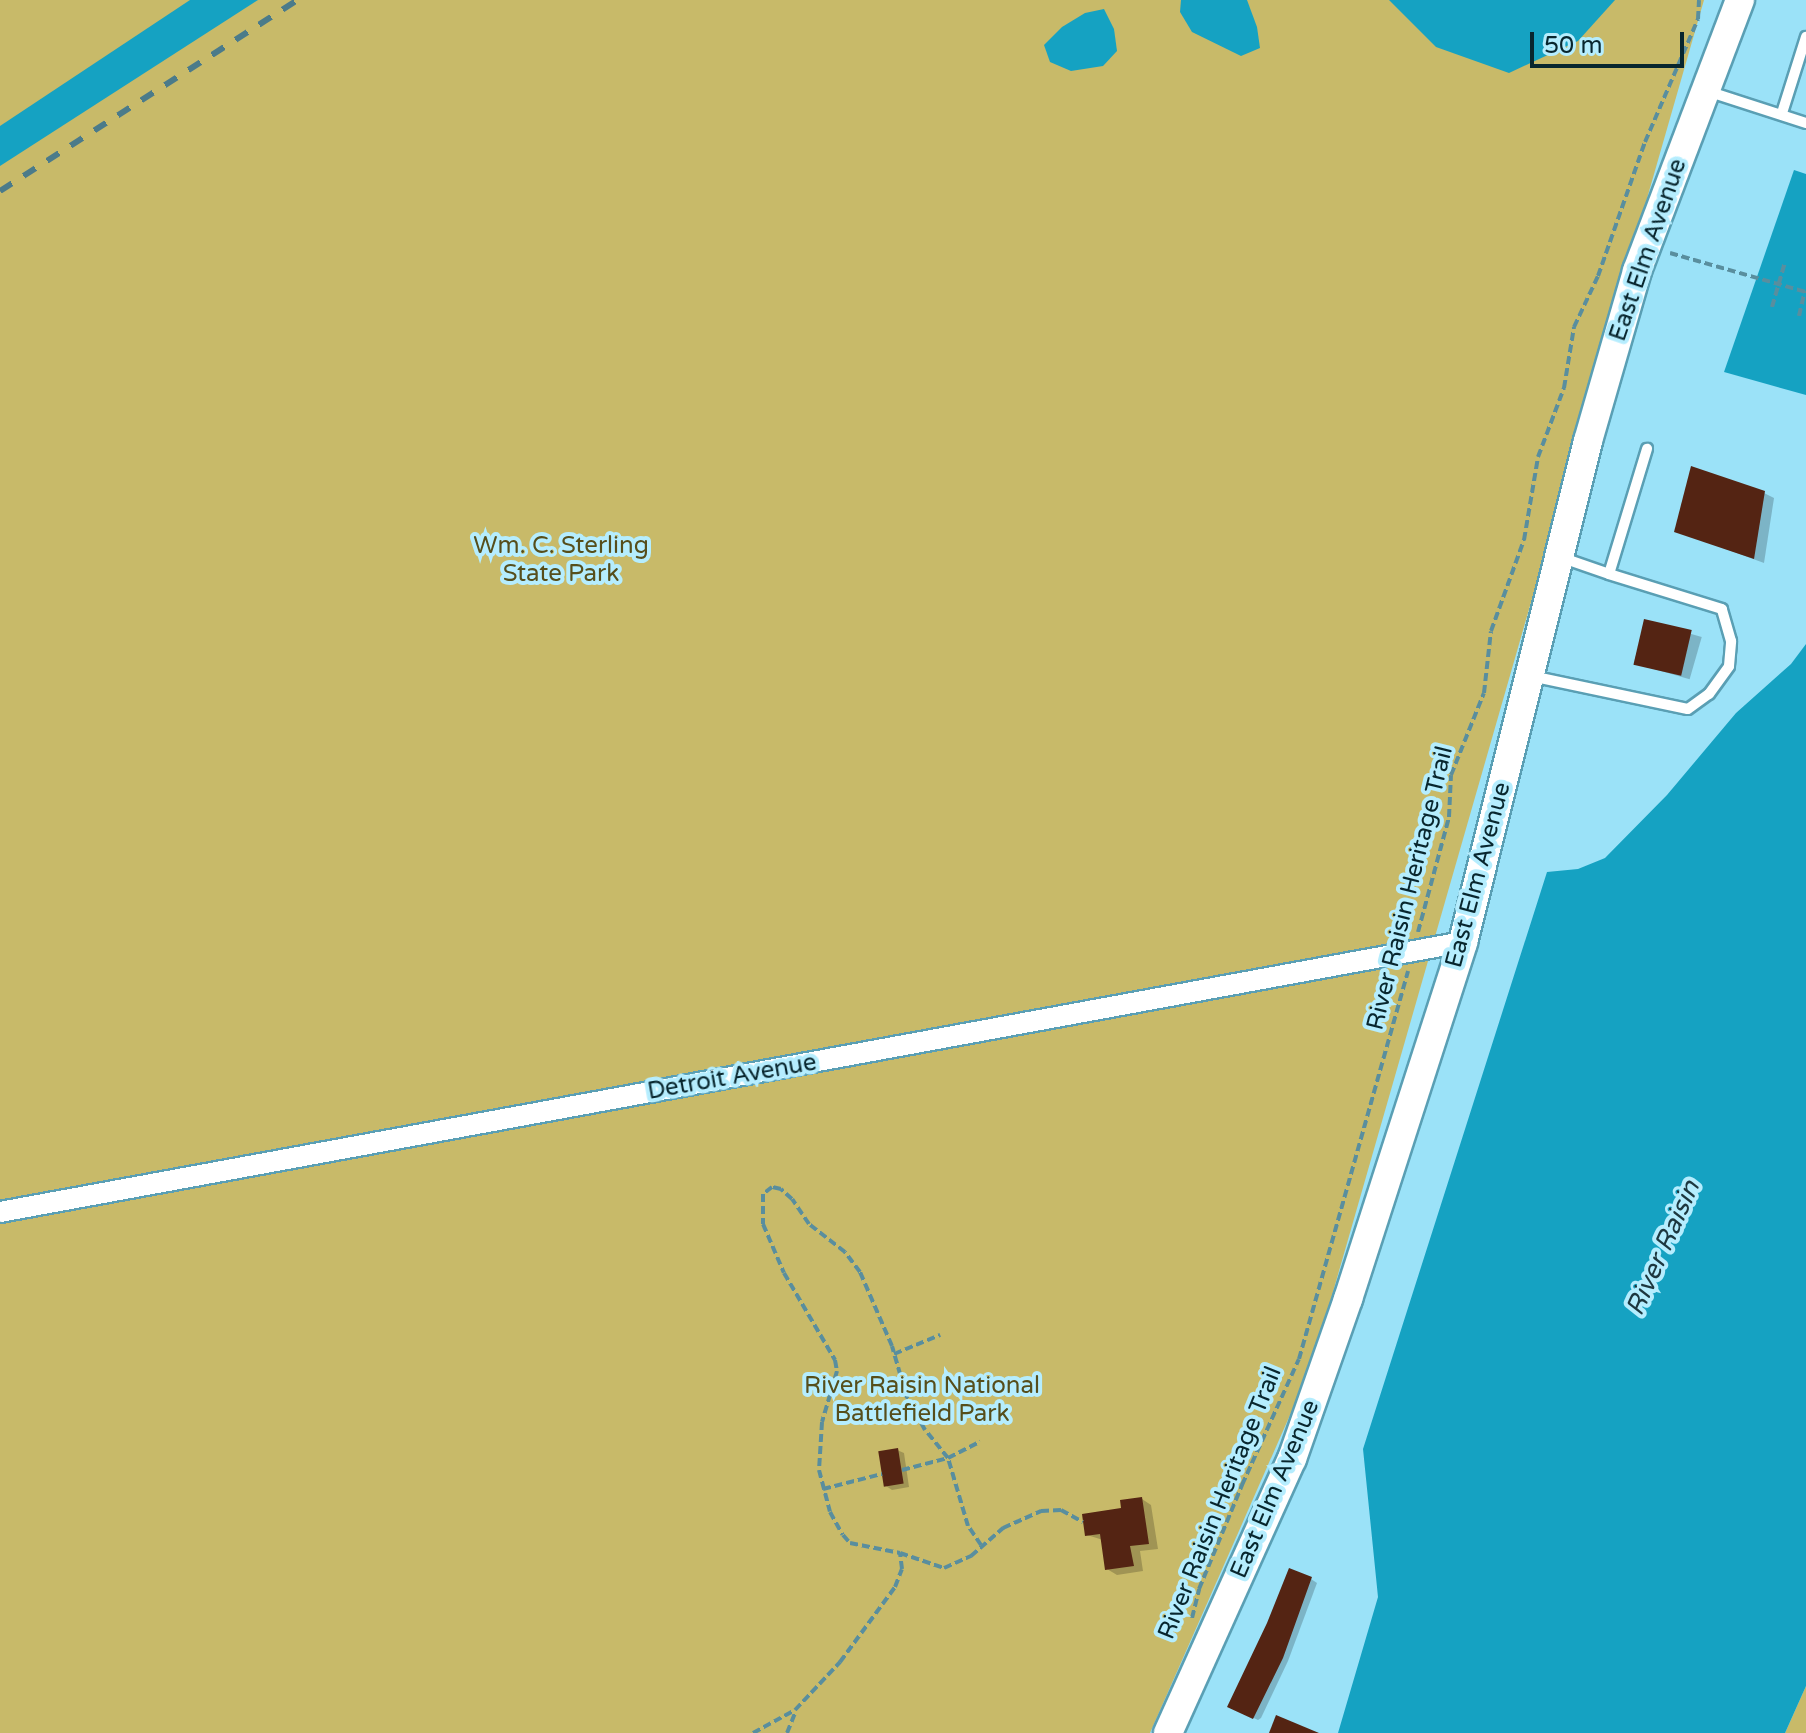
<!DOCTYPE html>
<html>
<head>
<meta charset="utf-8">
<style>
  body { margin:0 }
  #map { position:relative; width:1806px; height:1733px; overflow:hidden; background:#9be2f8; font-family:"Varela Round",sans-serif }
  div>[style] { position:absolute }
  .green>* { inset:0; background:#c8ba69 }
  .water>* { inset:0; background:#15a2c2 }
  .shadow>* { inset:0; background:#0003; transform-origin:0 0 }
  .building>* { inset:0; background:#542413; transform-origin:0 0 }
  .path>* { height:4px; margin-top:-2px; transform-origin:0; background:repeating-linear-gradient(90deg,#598e9e 0 8px,transparent 0 12px) }
  .roads { filter:drop-shadow(2px 0 #5a9fb4) drop-shadow(-2px 0 #5a9fb4) drop-shadow(0 2px #5a9fb4) drop-shadow(0 -2px #5a9fb4) }
  .service>* { height:10px; margin:-5px; padding:0 5px; transform-origin:5px; border-radius:5px; background:#fff }
  .minor>* { height:20px; margin:-10px; padding:0 10px; transform-origin:10px; border-radius:10px; background:#fff }
  .secondary>* { height:28px; margin:-14px; padding:0 14px; transform-origin:14px; border-radius:14px; background:#fff }
  .rail>* { height:6px; margin-top:-3px; transform-origin:0; background:repeating-linear-gradient(90deg,#4b7b8a 0 14px,transparent 0 28px) }
  span { translate:-50% -50%; white-space:nowrap; text-align:center; line-height:1.15; -webkit-text-stroke:8px #b5edfe; paint-order:stroke }
  .street-label { font-size:24px; color:#08262e }
  .park-label { font-size:24px; color:#564e1b }
  .water-label { font-size:26px; color:#1d373f; font-style:italic }
  .scale { position:absolute; left:1530px; top:32px; width:154px; height:36px; box-sizing:border-box; border:4px solid #08262e; border-top:0; padding-left:10px; font-size:24px; line-height:28px; white-space:nowrap; color:#08262e; -webkit-text-stroke:6px #b5edfe; paint-order:stroke }
</style>
</head>
<body>
<div id="map">
  <div class="green">
    <div style="clip-path:polygon(0 0,1704px 0,1312px 1365px,1150px 1733px,0 1733px)"></div>
    <div style="clip-path:polygon(1806px 1686px,1806px 1733px,1785px 1733px)"></div>
  </div>
  <div class="water">
    <div style="clip-path:polygon(190px 0,258px 0,0 166px,0 126px)"></div>
    <div style="clip-path:polygon(1181px 0,1247px 0,1257px 27px,1260px 48px,1241px 56px,1192px 32px,1180px 12px)"></div>
    <div style="clip-path:polygon(1389px 0,1615px 0,1578px 41px,1509px 73px,1436px 47px)"></div>
    <div style="clip-path:polygon(1104px 9px,1114px 29px,1117px 51px,1103px 66px,1071px 71px,1050px 62px,1044px 45px,1062px 27px,1085px 13px)"></div>
    <div style="clip-path:polygon(1794px 170px,1806px 174px,1806px 395px,1724px 372px)"></div>
    <div style="clip-path:polygon(1806px 644px,1806px 1686px,1785px 1733px,1338px 1733px,1378px 1597px,1363px 1449px,1547px 872px,1578px 869px,1605px 858px,1667px 795px,1736px 713px,1791px 664px)"></div>
  </div>
  <div class="shadow">
    <div style="clip-path:polygon(1764px 493px,1774px 498px,1764px 563px,1677px 531px)"></div>
    <div style="left:1646px;top:621px;width:58px;height:44px;rotate:16deg"></div>
    <div style="clip-path:polygon(897px 1450px,904px 1453px,909px 1487px,892px 1490px,886px 1486px)"></div>
    <div style="clip-path:polygon(1142px 1499px,1151px 1505px,1158px 1549px,1140px 1551px,1143px 1571px,1117px 1575px,1107px 1569px,1103px 1540px,1087px 1535px)"></div>
    <div style="clip-path:polygon(1311px 1579px,1317px 1583px,1288px 1661px,1261px 1718px,1258px 1720px,1235px 1709px,1269px 1624px)"></div>
  </div>
  <div class="building">
    <div style="clip-path:polygon(1691px 466px,1765px 491px,1754px 559px,1674px 532px)"></div>
    <div style="left:1644px;top:619px;width:49px;height:47px;rotate:13deg"></div>
    <div style="left:898px;top:1448px;width:36px;height:20px;rotate:81deg"></div>
    <div style="clip-path:polygon(1142px 1497px,1149px 1544px,1130px 1546px,1134px 1566px,1105px 1570px,1100px 1534px,1085px 1536px,1082px 1514px,1121px 1508px,1120px 1500px)"></div>
    <div style="clip-path:polygon(1289px 1568px,1312px 1577px,1283px 1658px,1253px 1719px,1227px 1707px,1267px 1623px)"></div>
    <div style="clip-path:polygon(1276px 1715px,1319px 1733px,1269px 1733px)"></div>
  </div>
  <div class="path">
    <div style="left:1670px;top:253px;width:141px;rotate:16deg"></div>
    <div style="left:1772px;top:307px;width:47px;rotate:-73.9deg"></div>
    <div style="left:1799px;top:316px;width:26px;rotate:-77deg"></div>
    <div style="left:1418px;top:932px;width:119px;rotate:-74.9deg"></div>
    <div style="left:1449px;top:817px;width:42px;rotate:-87.3deg"></div>
    <div style="left:1451px;top:775px;width:88px;rotate:-68.1deg"></div>
    <div style="left:1484px;top:693px;width:62px;rotate:-83.6deg"></div>
    <div style="left:1491px;top:631px;width:97px;rotate:-70.1deg"></div>
    <div style="left:1524px;top:540px;width:84px;rotate:-80.4deg"></div>
    <div style="left:1538px;top:457px;width:74px;rotate:-69.4deg"></div>
    <div style="left:1564px;top:388px;width:62px;rotate:-80.7deg"></div>
    <div style="left:1574px;top:327px;width:56px;rotate:-64.8deg"></div>
    <div style="left:1598px;top:276px;width:142px;rotate:-70.7deg"></div>
    <div style="left:1645px;top:142px;width:134px;rotate:-66.7deg"></div>
    <div style="left:1698px;top:19px;width:19px;rotate:-87deg"></div>
    <div style="left:894px;top:1354px;width:50px;rotate:-22.4deg"></div>
    <div style="left:902px;top:1470px;width:48px;rotate:-14.6deg"></div>
    <div style="left:948px;top:1458px;width:36px;rotate:-27deg"></div>
    <div style="left:823px;top:1489px;width:61px;rotate:-14.3deg"></div>
    <div style="left:981px;top:1545px;width:23px;rotate:-124deg"></div>
    <div style="left:968px;top:1526px;width:71px;rotate:-106.4deg"></div>
    <div style="left:948px;top:1458px;width:36px;rotate:-129deg"></div>
    <div style="left:925px;top:1430px;width:37px;rotate:-119deg"></div>
    <div style="left:907px;top:1398px;width:54px;rotate:-106.1deg"></div>
    <div style="left:892px;top:1346px;width:81px;rotate:-113.4deg"></div>
    <div style="left:860px;top:1272px;width:25px;rotate:-127deg"></div>
    <div style="left:845px;top:1252px;width:46px;rotate:-142.1deg"></div>
    <div style="left:809px;top:1224px;width:30px;rotate:-124deg"></div>
    <div style="left:792px;top:1199px;width:15px;rotate:-138deg"></div>
    <div style="left:781px;top:1189px;width:9px;rotate:-167deg"></div>
    <div style="left:772px;top:1187px;width:11px;rotate:142deg"></div>
    <div style="left:763px;top:1194px;width:30px;rotate:90deg"></div>
    <div style="left:763px;top:1224px;width:53px;rotate:66.8deg"></div>
    <div style="left:784px;top:1273px;width:101px;rotate:59.6deg"></div>
    <div style="left:835px;top:1360px;width:11px;rotate:80deg"></div>
    <div style="left:837px;top:1371px;width:53px;rotate:106.4deg"></div>
    <div style="left:822px;top:1422px;width:48px;rotate:93.6deg"></div>
    <div style="left:819px;top:1470px;width:43px;rotate:75.3deg"></div>
    <div style="left:830px;top:1512px;width:26px;rotate:61deg"></div>
    <div style="left:843px;top:1535px;width:11px;rotate:49deg"></div>
    <div style="left:850px;top:1543px;width:51px;rotate:11.3deg"></div>
    <div style="left:900px;top:1553px;width:46px;rotate:18.8deg"></div>
    <div style="left:944px;top:1568px;width:30px;rotate:-24deg"></div>
    <div style="left:971px;top:1556px;width:43px;rotate:-41.2deg"></div>
    <div style="left:1003px;top:1528px;width:42px;rotate:-24.1deg"></div>
    <div style="left:1041px;top:1511px;width:20px;rotate:-3deg"></div>
    <div style="left:1061px;top:1510px;width:25px;rotate:29deg"></div>
    <div style="left:1192px;top:1618px;width:30px;rotate:-76deg"></div>
    <div style="left:1199px;top:1589px;width:113px;rotate:-67.5deg"></div>
    <div style="left:1242px;top:1485px;width:138px;rotate:-65.7deg"></div>
    <div style="left:1299px;top:1359px;width:403px;rotate:-74.3deg"></div>
    <div style="left:753px;top:1733px;width:48px;rotate:-28.7deg"></div>
    <div style="left:795px;top:1710px;width:66px;rotate:-46.8deg"></div>
    <div style="left:840px;top:1662px;width:93px;rotate:-53.7deg"></div>
    <div style="left:895px;top:1587px;width:19px;rotate:-69deg"></div>
    <div style="left:902px;top:1569px;width:16px;rotate:-97deg"></div>
    <div style="left:787px;top:1733px;width:22px;rotate:-68deg"></div>
  </div>
  <div class="roads">
    <div class="service">
      <div style="left:1707px;top:91px;width:104px;rotate:17.9deg"></div>
      <div style="left:1782px;top:113px;width:80px;rotate:-72.5deg"></div>
      <div style="left:1560px;top:557px;width:52px;rotate:19.1deg"></div>
      <div style="left:1609px;top:574px;width:131px;rotate:-73.1deg"></div>
      <div style="left:1531px;top:676px;width:160px;rotate:11.9deg"></div>
      <div style="left:1688px;top:709px;width:26px;rotate:-36deg"></div>
      <div style="left:1709px;top:694px;width:34px;rotate:-54deg"></div>
      <div style="left:1729px;top:666px;width:25px;rotate:-85deg"></div>
      <div style="left:1731px;top:641px;width:33px;rotate:-106deg"></div>
      <div style="left:1722px;top:609px;width:118px;rotate:-162.8deg"></div>
    </div>
    <div class="minor">
      <div style="left:0;top:1212px;width:1488px;rotate:-10.46deg"></div>
    </div>
    <div class="secondary">
      <div style="left:1168px;top:1733px;width:301px;rotate:-65.7deg"></div>
      <div style="left:1292px;top:1459px;width:170px;rotate:-70.7deg"></div>
      <div style="left:1348px;top:1299px;width:375px;rotate:-72.1deg"></div>
      <div style="left:1463px;top:942px;width:516px;rotate:-75.99deg"></div>
      <div style="left:1588px;top:441px;width:177px;rotate:-73.9deg"></div>
      <div style="left:1637px;top:271px;width:290px;rotate:-69.2deg"></div>
    </div>
  </div>
  <div class="rail">
    <div style="left:0;top:191px;width:353px;rotate:-32.7deg"></div>
  </div>
  <div class="street-label">
    <span style="left:1648px;top:250px;rotate:-71deg">East Elm Avenue</span>
    <span style="left:1478px;top:875px;rotate:-75deg">East Elm Avenue</span>
    <span style="left:1410px;top:888px;rotate:-76deg">River Raisin Heritage Trail</span>
    <span style="left:732px;top:1077px;rotate:-10deg">Detroit Avenue</span>
    <span style="left:1275px;top:1489px;rotate:-67deg">East Elm Avenue</span>
    <span style="left:1220px;top:1503px;rotate:-68deg">River Raisin Heritage Trail</span>
  </div>
  <div class="park-label">
    <span style="left:561px;top:560px">Wm. C. Sterling<br>State Park</span>
    <span style="left:922px;top:1400px">River Raisin National<br>Battlefield Park</span>
  </div>
  <div class="water-label">
    <span style="left:1663px;top:1248px;rotate:-66deg">River Raisin</span>
  </div>
  <div class="scale">50 m</div>
</div>
</body>
</html>
